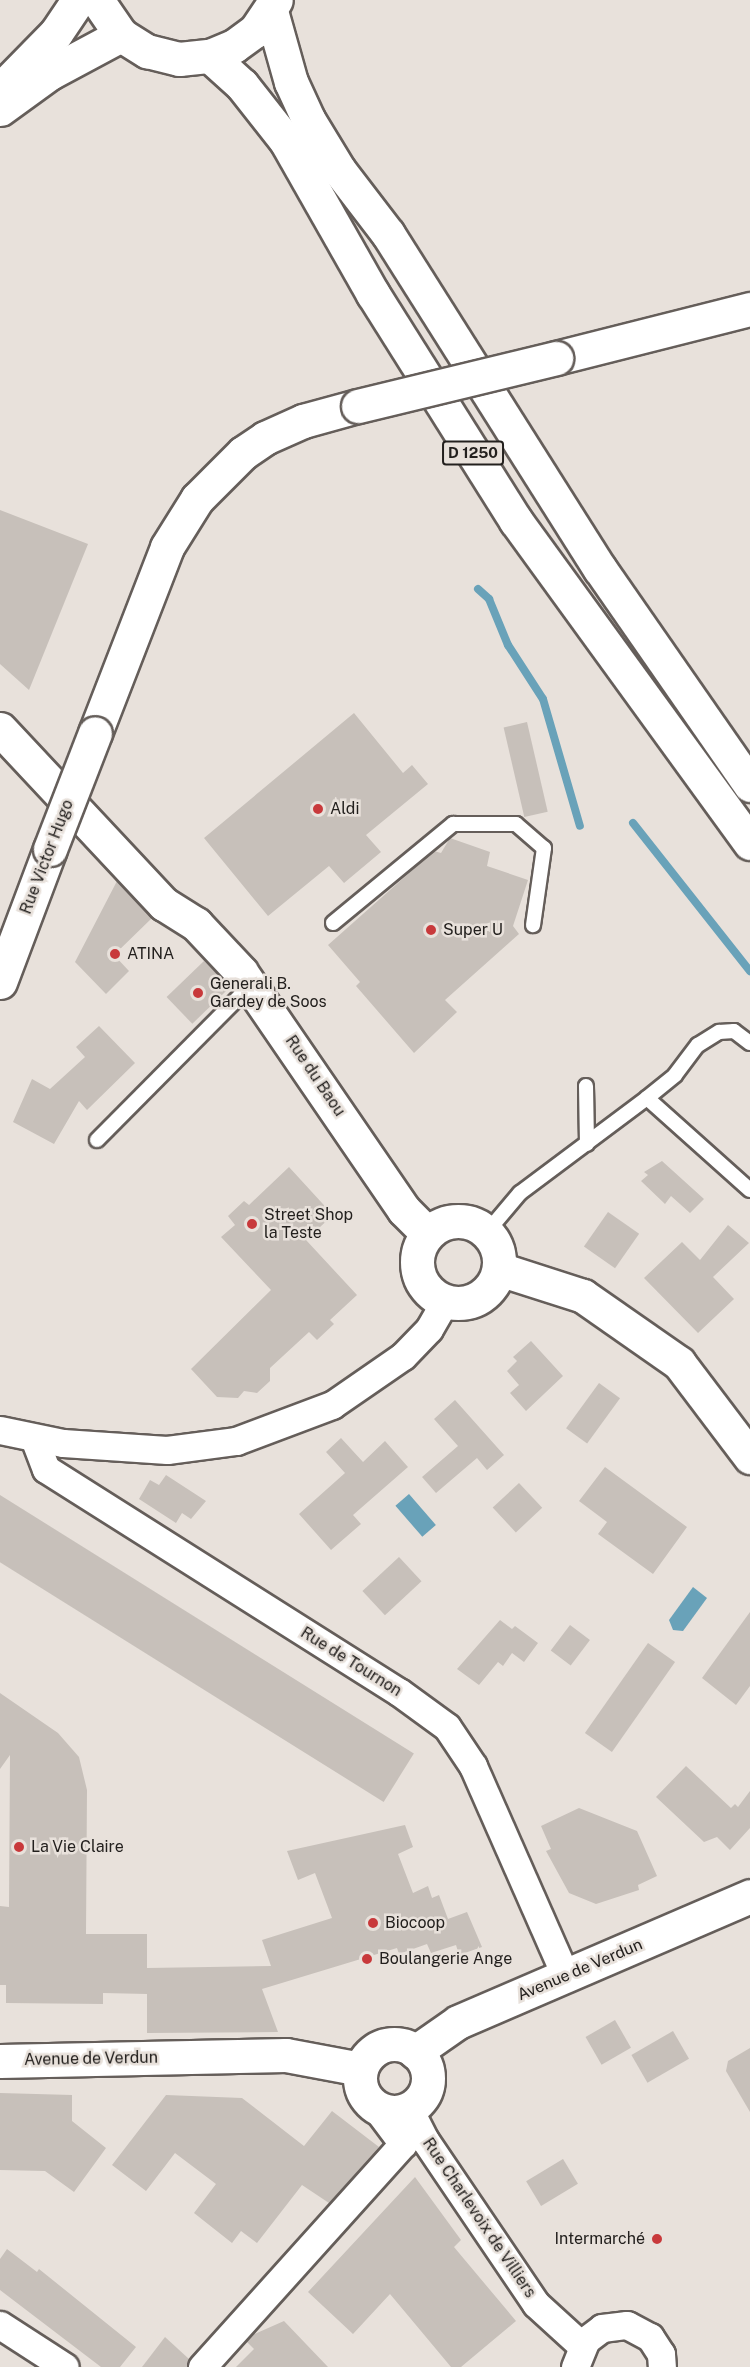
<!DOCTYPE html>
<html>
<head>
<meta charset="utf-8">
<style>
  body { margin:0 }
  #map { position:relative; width:750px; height:2367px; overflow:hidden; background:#e8e1db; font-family:"Public Sans",sans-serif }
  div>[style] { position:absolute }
  .water>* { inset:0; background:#69a2b9; transform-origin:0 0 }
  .stream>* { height:8px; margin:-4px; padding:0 4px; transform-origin:4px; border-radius:4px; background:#69a2b9 }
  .building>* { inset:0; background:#c7c0ba; transform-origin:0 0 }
  .roads { filter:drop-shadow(2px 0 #655e5a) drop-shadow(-2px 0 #655e5a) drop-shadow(0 2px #655e5a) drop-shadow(0 -2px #655e5a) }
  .service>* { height:14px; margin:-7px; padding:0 7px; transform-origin:7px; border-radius:7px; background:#fff }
  .minor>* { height:27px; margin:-13.5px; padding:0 13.5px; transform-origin:13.5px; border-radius:13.5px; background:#fff }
  .tertiary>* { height:33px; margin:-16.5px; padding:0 16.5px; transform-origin:16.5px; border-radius:16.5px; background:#fff }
  .tertiary>.ring { margin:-16.5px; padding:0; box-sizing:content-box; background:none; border:33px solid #fff; border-radius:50% }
  .primary>* { height:33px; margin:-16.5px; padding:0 16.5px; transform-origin:16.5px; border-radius:16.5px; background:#fff }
  .bridges { filter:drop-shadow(2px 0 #655e5a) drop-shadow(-2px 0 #655e5a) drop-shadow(0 2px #655e5a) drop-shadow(0 -2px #655e5a) }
  .tertiary-bridge>* { height:33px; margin:-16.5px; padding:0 16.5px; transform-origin:16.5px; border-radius:16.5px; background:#fff }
  .dots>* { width:16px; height:16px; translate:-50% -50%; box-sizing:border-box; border:3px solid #e8e1db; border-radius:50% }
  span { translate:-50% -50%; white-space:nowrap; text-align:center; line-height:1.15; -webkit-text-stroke:5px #e8e1db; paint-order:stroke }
  .shield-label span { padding:2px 4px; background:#e8e1db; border:2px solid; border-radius:4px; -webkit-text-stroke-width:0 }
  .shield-label { font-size:15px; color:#23201e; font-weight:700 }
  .poi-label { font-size:16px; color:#23201e }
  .left { translate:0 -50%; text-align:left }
  .right { translate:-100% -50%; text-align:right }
  .street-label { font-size:16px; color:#23201e }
</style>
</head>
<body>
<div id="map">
  <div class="water">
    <div style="left:409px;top:1494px;width:41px;height:18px;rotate:49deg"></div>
    <div style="clip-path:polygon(693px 1587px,707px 1598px,683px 1631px,673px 1630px,669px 1620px)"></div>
  </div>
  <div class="stream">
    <div style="left:478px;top:589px;width:15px;rotate:42deg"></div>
    <div style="left:489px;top:599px;width:50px;rotate:67.6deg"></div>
    <div style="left:508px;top:645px;width:64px;rotate:57.1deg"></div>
    <div style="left:543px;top:699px;width:132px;rotate:73.8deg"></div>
    <div style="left:633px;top:823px;width:189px;rotate:51.7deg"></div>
  </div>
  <div class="building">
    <div style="clip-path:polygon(0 510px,88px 544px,29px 690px,0 664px)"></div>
    <div style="clip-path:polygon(354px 713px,403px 773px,412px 765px,428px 784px,366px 835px,381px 852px,344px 883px,329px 866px,268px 916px,204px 838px)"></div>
    <div style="left:527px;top:722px;width:92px;height:24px;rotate:77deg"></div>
    <div style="clip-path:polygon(450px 838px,490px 852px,487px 866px,528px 880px,513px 926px,519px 934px,445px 1000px,457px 1012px,414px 1053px,356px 986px,360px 982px,328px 945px,434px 851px,441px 853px)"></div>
    <div style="clip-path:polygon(117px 881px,152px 918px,114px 955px,129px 971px,106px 994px,75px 962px)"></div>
    <div style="left:204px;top:961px;width:37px;height:52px;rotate:46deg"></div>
    <div style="clip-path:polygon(99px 1026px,135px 1063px,87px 1110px,79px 1101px,54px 1144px,13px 1122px,32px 1079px,50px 1089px,85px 1057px,76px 1047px)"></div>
    <div style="clip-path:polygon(662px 1161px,704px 1199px,690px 1213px,671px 1196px,665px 1204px,641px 1181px,648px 1175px,644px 1172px)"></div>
    <div style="clip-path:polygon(289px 1167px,333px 1215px,306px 1240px,357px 1295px,330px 1320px,334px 1324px,317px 1340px,309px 1332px,270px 1368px,270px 1381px,257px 1393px,244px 1391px,238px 1398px,217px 1397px,191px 1369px,271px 1290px,221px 1237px,235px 1225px,228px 1216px,244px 1201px,249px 1205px)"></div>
    <div style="left:608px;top:1212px;width:38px;height:42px;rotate:35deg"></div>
    <div style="clip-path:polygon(728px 1225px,749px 1243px,713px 1277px,734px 1299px,698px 1333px,644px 1278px,682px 1242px,700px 1260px)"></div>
    <div style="clip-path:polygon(531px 1341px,563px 1376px,526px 1411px,510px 1393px,519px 1385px,507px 1371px,517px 1361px,513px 1357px)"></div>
    <div style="left:599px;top:1383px;width:26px;height:56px;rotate:36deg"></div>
    <div style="clip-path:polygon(455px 1400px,504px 1455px,487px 1470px,477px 1458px,436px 1493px,422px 1477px,458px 1446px,434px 1419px)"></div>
    <div style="clip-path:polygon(341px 1438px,363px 1462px,385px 1441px,408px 1467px,353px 1515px,361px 1524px,331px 1550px,299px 1514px,345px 1473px,326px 1452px)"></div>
    <div style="clip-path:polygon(605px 1467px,687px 1527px,653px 1574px,598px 1534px,607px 1522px,579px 1501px)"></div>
    <div style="clip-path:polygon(166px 1475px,206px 1501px,191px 1519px,182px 1513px,176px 1523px,139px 1499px,150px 1480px,159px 1485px)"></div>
    <div style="left:519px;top:1483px;width:34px;height:36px;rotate:47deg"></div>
    <div style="left:0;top:1495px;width:488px;height:57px;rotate:32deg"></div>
    <div style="left:399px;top:1557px;width:33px;height:50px;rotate:47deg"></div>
    <div style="clip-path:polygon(750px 1612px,750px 1686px,736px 1705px,702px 1678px)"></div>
    <div style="clip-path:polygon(500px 1620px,512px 1629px,515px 1626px,538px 1643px,524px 1662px,512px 1653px,503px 1666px,498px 1662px,479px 1685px,457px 1669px)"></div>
    <div style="left:570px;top:1625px;width:25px;height:32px;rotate:37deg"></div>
    <div style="left:648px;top:1643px;width:33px;height:110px;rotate:35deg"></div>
    <div style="clip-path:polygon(0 1693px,58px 1733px,79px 1757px,87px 1790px,86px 1934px,147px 1934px,147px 1968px,271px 1966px,262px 1940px,332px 1918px,315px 1873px,298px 1880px,287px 1851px,405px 1825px,413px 1847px,398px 1854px,413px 1893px,428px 1886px,432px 1898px,439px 1895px,448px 1919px,467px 1912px,482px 1947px,459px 1955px,456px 1945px,431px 1953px,427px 1944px,399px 1954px,397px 1948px,262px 1989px,278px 2032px,147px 2033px,147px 1994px,103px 1993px,103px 2004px,6px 2003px,6px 1985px,0 1985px,0 1906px,9px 1907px,10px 1755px,0 1769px)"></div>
    <div style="clip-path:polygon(686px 1766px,731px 1808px,735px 1804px,738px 1807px,750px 1791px,750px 1828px,730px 1850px,717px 1837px,704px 1842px,656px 1797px)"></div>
    <div style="clip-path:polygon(579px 1808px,637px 1831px,657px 1876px,638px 1885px,639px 1890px,596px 1904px,569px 1893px,546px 1851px,551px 1849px,541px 1826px)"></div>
    <div style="left:615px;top:2020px;width:32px;height:34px;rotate:60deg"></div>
    <div style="left:673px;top:2031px;width:32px;height:48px;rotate:60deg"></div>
    <div style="clip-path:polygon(750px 2048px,750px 2112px,726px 2071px,728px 2061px)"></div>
    <div style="clip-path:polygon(0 2093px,72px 2095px,72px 2121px,106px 2148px,74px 2192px,45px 2171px,0 2170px)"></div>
    <div style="clip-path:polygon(166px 2095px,242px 2098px,304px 2146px,332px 2111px,379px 2147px,329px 2203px,302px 2185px,257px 2243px,241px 2231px,232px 2243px,194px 2213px,216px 2184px,175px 2153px,146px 2191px,112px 2165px)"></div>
    <div style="left:563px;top:2159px;width:29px;height:43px;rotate:59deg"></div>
    <div style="clip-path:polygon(415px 2177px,461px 2240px,454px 2247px,516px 2321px,461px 2367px,451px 2367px,390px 2294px,353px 2334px,308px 2292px)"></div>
    <div style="clip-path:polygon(7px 2249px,37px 2272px,39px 2269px,136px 2347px,120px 2367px,101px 2367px,0 2290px,0 2259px)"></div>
    <div style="clip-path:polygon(284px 2321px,328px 2367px,236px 2367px,254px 2349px,246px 2341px,252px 2335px)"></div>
    <div style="clip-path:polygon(165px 2337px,189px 2359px,187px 2367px,142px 2367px)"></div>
  </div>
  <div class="roads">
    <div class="service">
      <div style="left:333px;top:923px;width:156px;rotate:-39.5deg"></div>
      <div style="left:453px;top:824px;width:63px"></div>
      <div style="left:516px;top:824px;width:37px;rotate:41deg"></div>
      <div style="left:544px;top:848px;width:78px;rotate:98.1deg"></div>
      <div style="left:586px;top:1086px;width:58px;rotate:89deg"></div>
      <div style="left:647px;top:1098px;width:138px;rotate:41.8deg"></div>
      <div style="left:97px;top:1140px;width:217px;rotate:-45.2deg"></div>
      <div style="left:487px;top:1232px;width:51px;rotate:-49.8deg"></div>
      <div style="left:520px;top:1193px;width:159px;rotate:-36.8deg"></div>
      <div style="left:647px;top:1098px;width:36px;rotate:-39deg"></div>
      <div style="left:675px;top:1075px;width:38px;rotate:-53deg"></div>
      <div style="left:698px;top:1045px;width:25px;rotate:-32deg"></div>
      <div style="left:719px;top:1032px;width:15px;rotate:-4deg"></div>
      <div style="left:734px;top:1031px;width:20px;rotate:37deg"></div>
    </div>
    <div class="minor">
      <div style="left:0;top:1430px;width:64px;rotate:11.7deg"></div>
      <div style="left:63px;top:1443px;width:104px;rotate:3.9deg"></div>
      <div style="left:167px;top:1450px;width:70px;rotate:-7.4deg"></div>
      <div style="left:236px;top:1441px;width:103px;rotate:-20.6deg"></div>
      <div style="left:332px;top:1405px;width:86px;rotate:-34.6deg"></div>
      <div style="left:403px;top:1356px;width:37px;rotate:-46deg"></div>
      <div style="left:429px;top:1329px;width:32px;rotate:-60deg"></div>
      <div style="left:34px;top:1438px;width:33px;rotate:69deg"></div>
      <div style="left:46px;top:1469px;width:418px;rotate:32.3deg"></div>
      <div style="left:399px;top:1692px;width:59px;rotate:36.1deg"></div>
      <div style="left:447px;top:1727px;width:47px;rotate:56.3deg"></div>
      <div style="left:473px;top:1766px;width:231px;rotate:66.2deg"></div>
      <div style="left:409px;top:2109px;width:35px;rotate:63deg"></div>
      <div style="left:425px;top:2140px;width:198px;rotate:55.9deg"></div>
      <div style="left:536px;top:2304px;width:62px;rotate:42.4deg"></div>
      <div style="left:0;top:2325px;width:77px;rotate:32.9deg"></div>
      <div style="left:202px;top:2367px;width:300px;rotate:-48deg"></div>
      <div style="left:403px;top:2144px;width:45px;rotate:-126.9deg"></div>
      <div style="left:575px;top:2367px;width:29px;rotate:-68deg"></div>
      <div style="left:586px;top:2340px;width:20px;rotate:-37deg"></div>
      <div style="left:602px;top:2328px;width:25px;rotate:-7deg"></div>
      <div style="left:627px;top:2325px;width:26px;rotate:28deg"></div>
      <div style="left:650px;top:2337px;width:20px;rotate:57deg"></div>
      <div style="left:661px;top:2354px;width:13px;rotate:86deg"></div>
    </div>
    <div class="tertiary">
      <div style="left:0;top:90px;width:80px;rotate:-45.5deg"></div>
      <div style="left:56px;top:33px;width:40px;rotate:-56deg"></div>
      <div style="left:0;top:109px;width:62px;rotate:-35.8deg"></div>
      <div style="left:50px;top:73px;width:81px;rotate:-28.2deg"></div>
      <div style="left:556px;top:358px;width:200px;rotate:-14.2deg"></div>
      <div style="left:0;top:729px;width:240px;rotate:46.9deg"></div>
      <div style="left:164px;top:904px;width:38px;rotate:32deg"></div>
      <div style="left:196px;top:924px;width:66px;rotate:46.8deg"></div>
      <div style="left:241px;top:972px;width:288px;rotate:55.6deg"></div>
      <div style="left:404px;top:1210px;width:33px;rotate:45deg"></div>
      <div style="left:95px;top:733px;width:199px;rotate:-68.8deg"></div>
      <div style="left:167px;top:547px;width:57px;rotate:-58deg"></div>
      <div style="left:197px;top:499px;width:65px;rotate:-45deg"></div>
      <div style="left:243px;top:453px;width:27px;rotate:-34deg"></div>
      <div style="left:265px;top:438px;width:42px;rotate:-24.1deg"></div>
      <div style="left:303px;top:421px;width:57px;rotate:-15.3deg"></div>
      <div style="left:0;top:982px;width:142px;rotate:-69.4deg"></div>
      <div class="ring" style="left:417px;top:1221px;width:49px;height:49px"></div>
      <div style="left:499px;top:1269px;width:88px;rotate:17.8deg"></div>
      <div style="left:583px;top:1296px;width:117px;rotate:34.9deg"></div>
      <div style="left:679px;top:1363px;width:118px;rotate:52.9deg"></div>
      <div class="ring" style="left:360px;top:2044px;width:35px;height:35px"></div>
      <div style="left:415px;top:2052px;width:52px;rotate:-34.9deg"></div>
      <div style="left:458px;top:2022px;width:318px;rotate:-23.3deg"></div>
      <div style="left:0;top:2061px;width:286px;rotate:-1.2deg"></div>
      <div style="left:286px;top:2055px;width:76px;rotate:10.6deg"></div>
    </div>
    <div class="primary">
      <div style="left:97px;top:0;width:42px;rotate:55.6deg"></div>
      <div style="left:121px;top:35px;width:31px;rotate:32deg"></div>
      <div style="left:147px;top:51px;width:33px;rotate:14deg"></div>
      <div style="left:179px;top:59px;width:31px;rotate:-6deg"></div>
      <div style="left:210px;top:56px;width:26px;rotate:-23deg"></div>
      <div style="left:234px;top:46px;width:26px;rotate:-36deg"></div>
      <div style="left:255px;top:31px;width:37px;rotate:-56deg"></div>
      <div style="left:271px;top:11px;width:74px;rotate:74.3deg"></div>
      <div style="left:291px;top:82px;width:41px;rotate:65.3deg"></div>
      <div style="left:308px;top:119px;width:60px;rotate:58.7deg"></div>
      <div style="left:339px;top:170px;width:81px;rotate:52.6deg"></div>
      <div style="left:388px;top:234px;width:396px;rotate:57.7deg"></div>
      <div style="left:600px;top:569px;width:263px;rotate:55.2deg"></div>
      <div style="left:210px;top:56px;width:43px;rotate:42.2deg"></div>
      <div style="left:242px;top:85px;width:71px;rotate:51.8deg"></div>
      <div style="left:286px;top:141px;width:176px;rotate:60.4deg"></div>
      <div style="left:373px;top:294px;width:268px;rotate:57.8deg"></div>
      <div style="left:516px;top:521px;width:398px;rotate:54deg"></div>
    </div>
  </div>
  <div class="bridges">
    <div class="tertiary-bridge">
      <div style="left:358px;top:406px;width:204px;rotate:-13.6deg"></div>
      <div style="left:50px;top:849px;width:124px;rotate:-68.8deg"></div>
    </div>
  </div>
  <div class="dots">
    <div style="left:318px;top:809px;background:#c8393b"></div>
    <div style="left:431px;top:930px;background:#c8393b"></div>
    <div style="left:115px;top:954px;background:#c8393b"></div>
    <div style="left:198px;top:993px;background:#c8393b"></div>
    <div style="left:252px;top:1224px;background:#c8393b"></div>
    <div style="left:19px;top:1847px;background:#c8393b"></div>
    <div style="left:373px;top:1923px;background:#c8393b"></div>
    <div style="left:367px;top:1959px;background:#c8393b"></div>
    <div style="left:657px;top:2239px;background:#c8393b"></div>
  </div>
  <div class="shield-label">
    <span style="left:473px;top:453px">D 1250</span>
  </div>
  <div class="poi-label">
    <span class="left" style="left:330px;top:809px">Aldi</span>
    <span class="left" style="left:443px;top:930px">Super U</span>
    <span class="left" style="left:127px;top:954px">ATINA</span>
    <span class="left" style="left:210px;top:993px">Generali B.<br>Gardey de Soos</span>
    <span class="left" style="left:264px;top:1224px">Street Shop<br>la Teste</span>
    <span class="left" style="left:31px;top:1847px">La Vie Claire</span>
    <span class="left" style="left:385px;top:1923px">Biocoop</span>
    <span class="left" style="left:379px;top:1959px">Boulangerie Ange</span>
    <span class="right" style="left:645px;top:2239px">Intermarché</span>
  </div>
  <div class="street-label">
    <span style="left:47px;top:857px;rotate:-69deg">Rue Victor Hugo</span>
    <span style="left:315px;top:1076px;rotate:56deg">Rue du Baou</span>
    <span style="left:351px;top:1662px;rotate:32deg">Rue de Tournon</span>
    <span style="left:580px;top:1970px;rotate:-23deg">Avenue de Verdun</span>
    <span style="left:91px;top:2059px;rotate:-1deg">Avenue de Verdun</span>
    <span style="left:479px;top:2218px;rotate:56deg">Rue Charlevoix de Villiers</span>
  </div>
</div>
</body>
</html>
